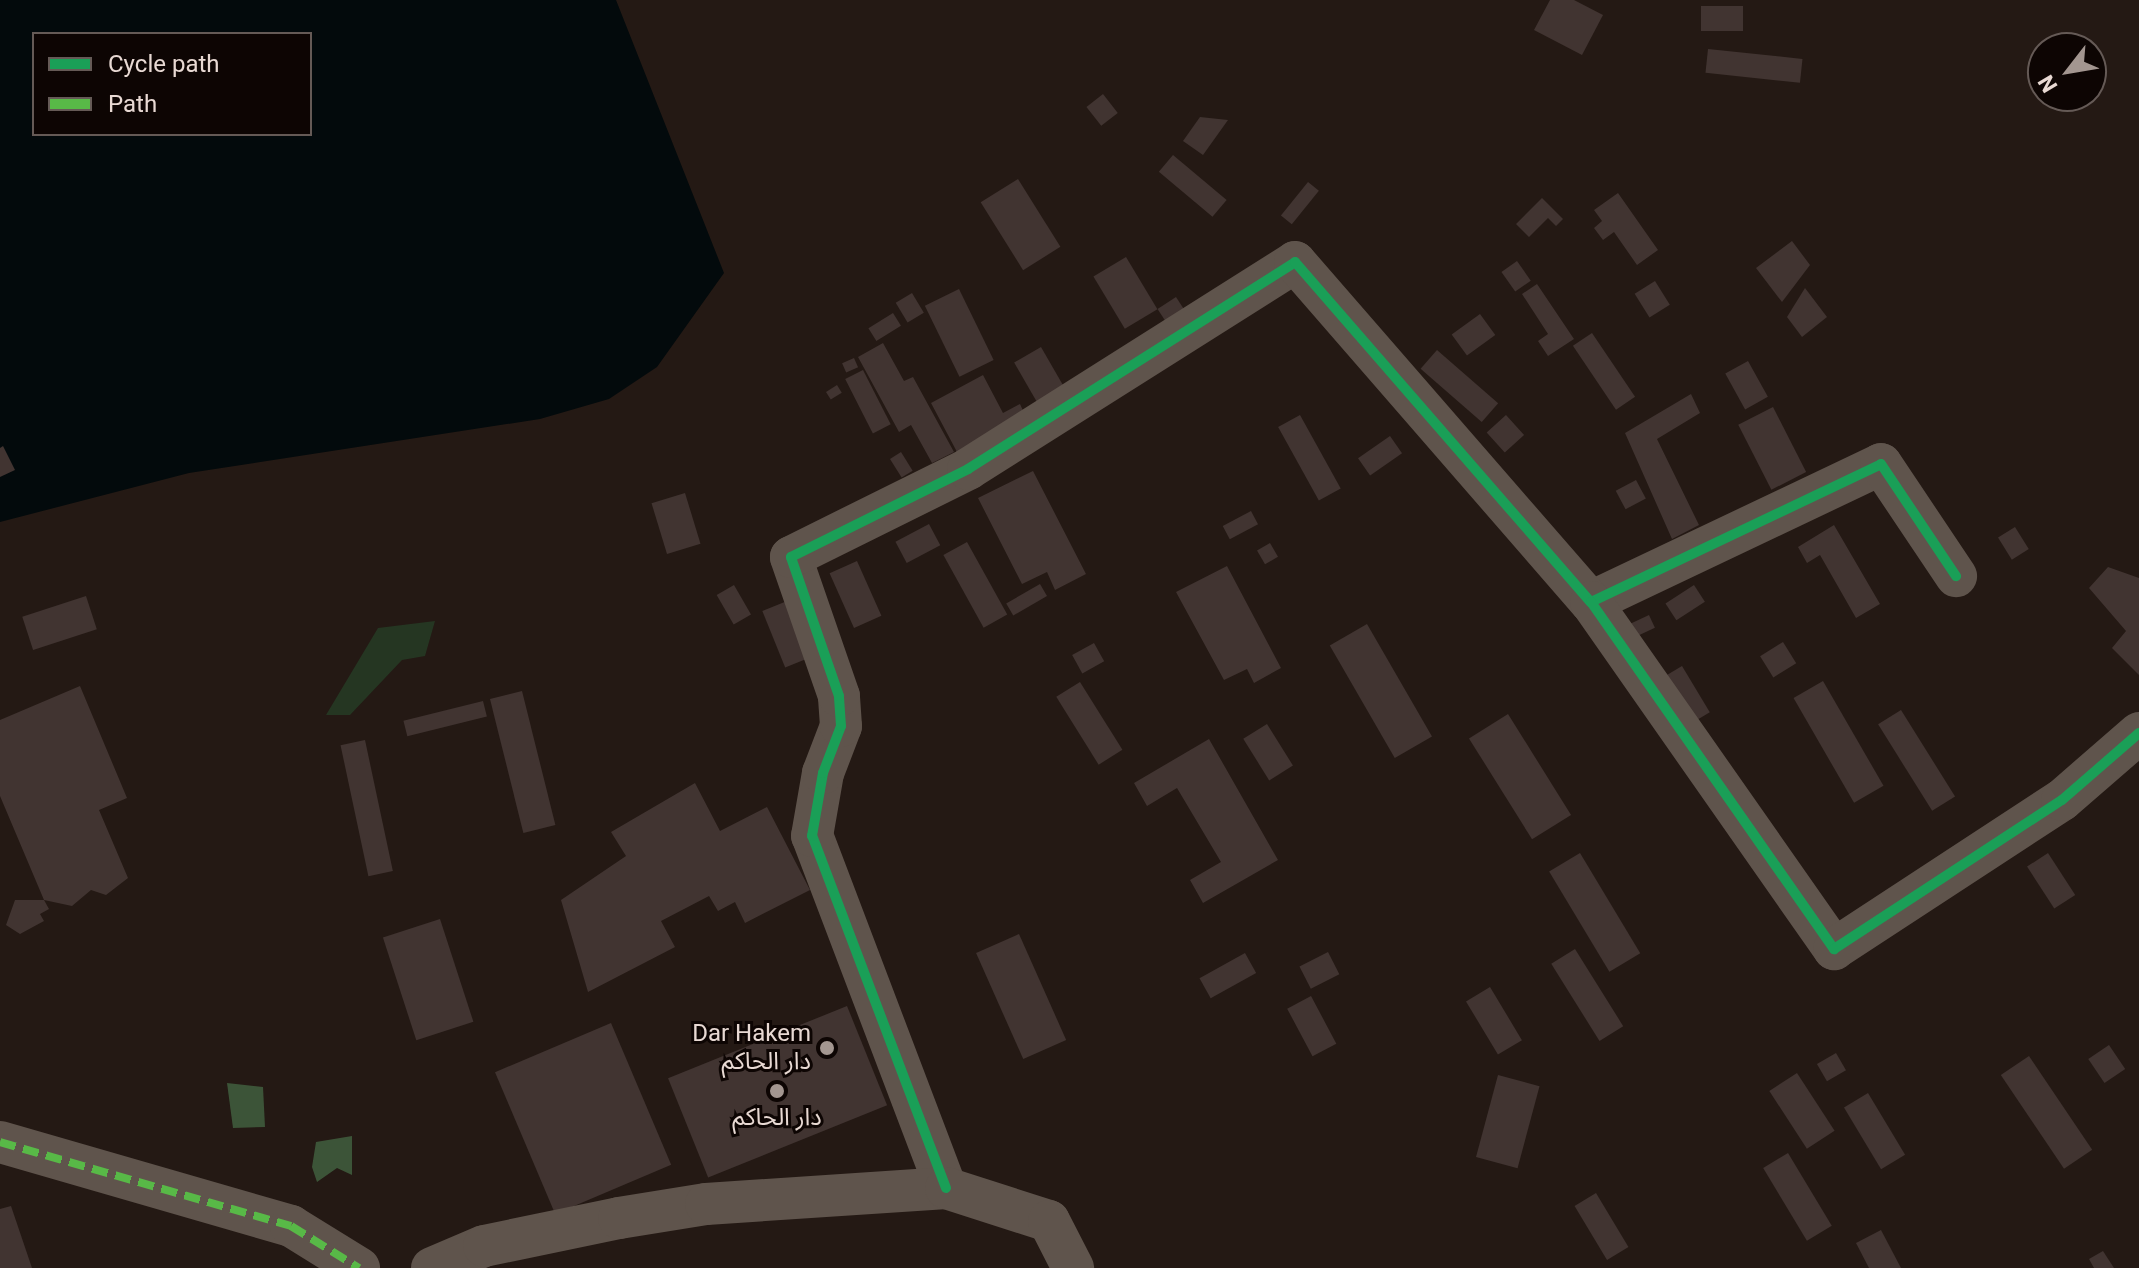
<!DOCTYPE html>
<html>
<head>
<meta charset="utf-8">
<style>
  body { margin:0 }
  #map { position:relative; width:2139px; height:1268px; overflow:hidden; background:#241914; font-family:Roboto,"Noto Sans Arabic",sans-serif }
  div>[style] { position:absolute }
  .green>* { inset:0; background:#253622 }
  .forest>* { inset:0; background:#3c5438 }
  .water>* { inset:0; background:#030a0c }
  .building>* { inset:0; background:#413431; transform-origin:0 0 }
  .minor>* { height:42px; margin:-21px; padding:0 21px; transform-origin:21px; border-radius:21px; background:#5f544c }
  .quiet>* { height:8px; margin-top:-4px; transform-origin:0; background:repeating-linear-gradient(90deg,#58b947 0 16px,transparent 0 24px) }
  .cycleway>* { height:10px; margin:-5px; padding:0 5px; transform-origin:5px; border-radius:5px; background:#1a9f57 }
  .dots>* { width:22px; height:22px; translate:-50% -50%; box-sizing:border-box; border:4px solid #0d0503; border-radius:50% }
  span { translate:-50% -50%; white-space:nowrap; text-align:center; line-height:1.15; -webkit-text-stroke:6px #0d0503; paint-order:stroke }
  .poi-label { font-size:24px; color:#e8d9d3 }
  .right { translate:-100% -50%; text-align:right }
  .legend { position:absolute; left:32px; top:32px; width:280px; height:104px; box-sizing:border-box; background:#0d0503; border:2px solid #655a56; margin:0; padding:10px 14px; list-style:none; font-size:24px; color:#e8d9d3 }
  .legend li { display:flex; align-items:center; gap:16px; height:40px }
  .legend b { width:40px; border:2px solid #655a56 }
  .north { position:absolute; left:2027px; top:32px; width:80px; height:80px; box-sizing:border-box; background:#0d0503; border:2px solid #655a56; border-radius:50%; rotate:239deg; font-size:22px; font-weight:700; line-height:32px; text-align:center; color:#e8d9d3 }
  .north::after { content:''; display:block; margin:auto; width:28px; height:36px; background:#a39690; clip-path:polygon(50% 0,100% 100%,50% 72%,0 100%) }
</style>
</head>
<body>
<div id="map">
  <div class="green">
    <div style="clip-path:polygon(435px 621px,425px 656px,402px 660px,350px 715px,326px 715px,378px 628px)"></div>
  </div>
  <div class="forest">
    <div style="clip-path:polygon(227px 1083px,263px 1087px,265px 1127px,233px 1128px)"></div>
    <div style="clip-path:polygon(352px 1136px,352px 1175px,337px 1168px,317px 1182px,312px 1167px,316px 1142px)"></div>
  </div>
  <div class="water">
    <div style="clip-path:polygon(evenodd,0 0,616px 0,724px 273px,657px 367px,609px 399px,540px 419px,189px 473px,0 522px,0 0,34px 34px,310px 34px,310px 134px,34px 134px,34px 34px)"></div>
  </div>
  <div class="building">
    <div style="clip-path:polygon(1550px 0,1574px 0,1603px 15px,1582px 55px,1534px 30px)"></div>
    <div style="left:1701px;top:6px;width:42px;height:25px"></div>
    <div style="left:1708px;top:49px;width:95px;height:24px;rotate:6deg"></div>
    <div style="left:1103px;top:94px;width:24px;height:21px;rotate:52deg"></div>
    <div style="clip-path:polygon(1200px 117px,1228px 120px,1203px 155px,1183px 141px)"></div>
    <div style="left:1173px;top:155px;width:70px;height:22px;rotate:40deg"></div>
    <div style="left:1018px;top:179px;width:80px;height:44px;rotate:58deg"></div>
    <div style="left:1308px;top:182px;width:14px;height:43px;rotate:39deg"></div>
    <div style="clip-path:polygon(1618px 193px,1658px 250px,1637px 265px,1614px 232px,1603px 240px,1594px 228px,1602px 221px,1594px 210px)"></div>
    <div style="clip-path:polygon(1542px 198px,1563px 219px,1556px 226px,1548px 218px,1529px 237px,1516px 224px)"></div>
    <div style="clip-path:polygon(1792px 241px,1810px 265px,1782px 302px,1756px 268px)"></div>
    <div style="left:1126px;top:257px;width:61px;height:38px;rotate:59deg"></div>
    <div style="left:1517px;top:261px;width:24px;height:19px;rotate:55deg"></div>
    <div style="left:1655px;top:281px;width:28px;height:24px;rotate:58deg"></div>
    <div style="clip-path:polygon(1537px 284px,1574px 339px,1548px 356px,1538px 341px,1548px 334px,1522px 294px)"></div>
    <div style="clip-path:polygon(1805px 288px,1827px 317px,1802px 337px,1787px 317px)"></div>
    <div style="left:959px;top:289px;width:79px;height:38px;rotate:64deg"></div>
    <div style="left:912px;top:293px;width:23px;height:19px;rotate:59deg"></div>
    <div style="left:1176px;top:297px;width:20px;height:22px;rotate:57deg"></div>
    <div style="left:893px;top:313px;width:15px;height:29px;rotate:58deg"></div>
    <div style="left:1480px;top:314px;width:26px;height:35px;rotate:54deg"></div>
    <div style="left:1592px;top:333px;width:77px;height:23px;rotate:56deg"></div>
    <div style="clip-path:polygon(883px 343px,904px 381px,913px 377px,954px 452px,932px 463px,911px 425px,899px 432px,858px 357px)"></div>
    <div style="left:1041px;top:347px;width:51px;height:31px;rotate:60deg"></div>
    <div style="left:1437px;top:350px;width:81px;height:25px;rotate:41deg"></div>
    <div style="left:854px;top:358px;width:10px;height:13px;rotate:66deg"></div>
    <div style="left:1748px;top:361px;width:41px;height:26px;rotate:61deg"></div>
    <div style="left:863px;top:370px;width:61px;height:20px;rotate:63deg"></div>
    <div style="clip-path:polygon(983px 375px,1003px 413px,1020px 404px,1025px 415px,957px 452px,931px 403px)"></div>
    <div style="left:837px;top:385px;width:9px;height:13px;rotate:58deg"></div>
    <div style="clip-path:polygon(1691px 394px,1700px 413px,1657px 439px,1699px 525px,1672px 539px,1625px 433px)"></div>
    <div style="left:1773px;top:407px;width:73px;height:39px;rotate:63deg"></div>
    <div style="left:1300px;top:415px;width:84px;height:25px;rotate:61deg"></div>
    <div style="left:1506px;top:415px;width:27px;height:26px;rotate:48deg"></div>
    <div style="left:1390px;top:436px;width:21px;height:39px;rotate:55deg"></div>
    <div style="clip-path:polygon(3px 446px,15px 470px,0 477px,0 448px)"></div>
    <div style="left:901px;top:452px;width:22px;height:13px;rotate:58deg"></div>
    <div style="clip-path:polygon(1033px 471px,1086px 574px,1055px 590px,1047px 572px,1022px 584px,978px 498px)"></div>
    <div style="left:1636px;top:480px;width:21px;height:23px;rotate:62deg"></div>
    <div style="left:685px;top:493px;width:53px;height:35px;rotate:73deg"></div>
    <div style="left:1251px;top:511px;width:15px;height:32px;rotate:62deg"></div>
    <div style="left:929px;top:524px;width:24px;height:38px;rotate:62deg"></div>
    <div style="clip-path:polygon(1834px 525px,1880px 604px,1856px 618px,1820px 555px,1807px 563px,1798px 547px)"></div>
    <div style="left:2015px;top:527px;width:26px;height:20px;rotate:58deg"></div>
    <div style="left:967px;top:542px;width:83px;height:27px;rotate:61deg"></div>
    <div style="left:1270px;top:543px;width:16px;height:15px;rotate:60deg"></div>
    <div style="left:857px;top:561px;width:60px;height:30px;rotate:66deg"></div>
    <div style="clip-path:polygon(1227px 566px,1281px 668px,1254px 683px,1247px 669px,1224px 680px,1176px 592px)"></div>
    <div style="clip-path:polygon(2108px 567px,2139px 578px,2139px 675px,2112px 648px,2126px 631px,2089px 588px)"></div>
    <div style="left:1040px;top:584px;width:14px;height:39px;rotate:60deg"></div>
    <div style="left:734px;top:585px;width:34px;height:20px;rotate:60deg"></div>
    <div style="left:1694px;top:585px;width:20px;height:34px;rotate:57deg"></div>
    <div style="left:86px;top:596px;width:35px;height:67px;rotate:72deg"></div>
    <div style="left:792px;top:599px;width:61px;height:32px;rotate:68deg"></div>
    <div style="left:1649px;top:615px;width:14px;height:23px;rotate:65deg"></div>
    <div style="left:1367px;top:624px;width:130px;height:43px;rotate:60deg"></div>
    <div style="left:1783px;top:642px;width:25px;height:27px;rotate:58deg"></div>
    <div style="left:1094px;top:643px;width:21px;height:25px;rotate:61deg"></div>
    <div style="left:1682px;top:666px;width:54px;height:20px;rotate:59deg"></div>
    <div style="left:1823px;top:681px;width:121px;height:34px;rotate:60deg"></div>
    <div style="left:1080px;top:682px;width:80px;height:28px;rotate:58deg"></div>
    <div style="clip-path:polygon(80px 686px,127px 798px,99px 810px,128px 878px,106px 895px,91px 890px,72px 906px,44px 900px,0 796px,0 720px)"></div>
    <div style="left:522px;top:691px;width:138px;height:33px;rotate:76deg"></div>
    <div style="left:483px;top:701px;width:16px;height:82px;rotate:76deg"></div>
    <div style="left:1901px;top:710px;width:102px;height:27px;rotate:58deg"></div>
    <div style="left:1508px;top:714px;width:119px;height:46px;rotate:58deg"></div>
    <div style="left:1267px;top:724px;width:49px;height:28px;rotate:58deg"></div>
    <div style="clip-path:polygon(1209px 739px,1278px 860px,1203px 903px,1190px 880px,1221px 862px,1177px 788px,1147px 806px,1134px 783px)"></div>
    <div style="left:365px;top:740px;width:134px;height:25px;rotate:78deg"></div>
    <div style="clip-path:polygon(695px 783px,720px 831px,767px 807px,810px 890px,745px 923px,735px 902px,718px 911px,709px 896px,661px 921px,675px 947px,588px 992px,561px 900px,626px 856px,611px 832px)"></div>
    <div style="left:1580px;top:853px;width:117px;height:36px;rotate:59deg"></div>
    <div style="left:2048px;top:853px;width:50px;height:25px;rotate:57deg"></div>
    <div style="clip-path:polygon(15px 900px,44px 900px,49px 909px,40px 914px,44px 921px,20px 934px,6px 925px)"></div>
    <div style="left:440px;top:919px;width:108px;height:60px;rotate:72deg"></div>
    <div style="left:1019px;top:934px;width:116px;height:47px;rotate:66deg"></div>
    <div style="left:1575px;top:949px;width:91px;height:28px;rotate:58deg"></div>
    <div style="left:1328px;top:952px;width:25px;height:32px;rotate:63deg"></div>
    <div style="left:1245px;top:953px;width:23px;height:52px;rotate:61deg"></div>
    <div style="left:1490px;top:987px;width:62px;height:28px;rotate:59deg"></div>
    <div style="left:1311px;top:996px;width:54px;height:27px;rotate:62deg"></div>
    <div style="left:847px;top:1006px;width:107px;height:193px;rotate:68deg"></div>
    <div style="left:611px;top:1023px;width:154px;height:126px;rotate:67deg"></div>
    <div style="left:2109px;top:1045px;width:29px;height:25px;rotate:56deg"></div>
    <div style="left:1836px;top:1053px;width:20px;height:22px;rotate:60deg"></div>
    <div style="left:2029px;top:1056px;width:113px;height:34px;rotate:56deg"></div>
    <div style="left:1797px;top:1073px;width:69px;height:33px;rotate:57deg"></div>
    <div style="left:1498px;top:1075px;width:43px;height:85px;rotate:15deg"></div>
    <div style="left:1868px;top:1093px;width:72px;height:28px;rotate:59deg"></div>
    <div style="left:1788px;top:1153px;width:85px;height:29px;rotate:59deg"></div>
    <div style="left:1596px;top:1193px;width:63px;height:25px;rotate:59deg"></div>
    <div style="clip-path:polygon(11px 1206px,32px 1268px,0 1268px,0 1209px)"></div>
    <div style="clip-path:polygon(1881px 1230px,1901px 1268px,1869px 1268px,1856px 1243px)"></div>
    <div style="clip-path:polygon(2103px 1251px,2114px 1268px,2094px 1268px,2089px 1259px)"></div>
  </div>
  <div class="minor">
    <div style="left:1591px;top:602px;width:321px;rotate:-25.4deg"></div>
    <div style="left:1881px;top:464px;width:135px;rotate:56.2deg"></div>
    <div style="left:0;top:1142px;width:303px;rotate:16.1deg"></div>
    <div style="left:291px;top:1226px;width:80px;rotate:31.7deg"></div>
    <div style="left:946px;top:1188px;width:377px;rotate:-110.8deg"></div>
    <div style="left:812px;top:836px;width:64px;rotate:-80.1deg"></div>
    <div style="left:823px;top:773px;width:50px;rotate:-69deg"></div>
    <div style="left:841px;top:726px;width:30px;rotate:-94deg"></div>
    <div style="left:839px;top:696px;width:147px;rotate:-109.1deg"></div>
    <div style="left:791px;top:557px;width:198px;rotate:-26.4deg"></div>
    <div style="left:968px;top:469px;width:387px;rotate:-32.3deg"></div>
    <div style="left:1295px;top:262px;width:451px;rotate:49deg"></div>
    <div style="left:1591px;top:602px;width:424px;rotate:55deg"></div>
    <div style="left:1834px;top:949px;width:272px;rotate:-33.2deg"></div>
    <div style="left:2062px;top:800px;width:102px;rotate:-41deg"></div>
    <div style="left:432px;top:1268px;width:56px;rotate:-22.9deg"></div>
    <div style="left:484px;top:1246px;width:138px;rotate:-11.7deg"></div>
    <div style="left:619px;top:1218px;width:88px;rotate:-9.1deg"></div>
    <div style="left:706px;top:1204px;width:241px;rotate:-3.8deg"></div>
    <div style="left:946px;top:1188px;width:108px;rotate:17.8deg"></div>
    <div style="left:1049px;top:1221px;width:53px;rotate:62.9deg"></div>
  </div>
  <div class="quiet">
    <div style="left:0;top:1142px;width:303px;rotate:16.1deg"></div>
    <div style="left:291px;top:1226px;width:80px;rotate:31.7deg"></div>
  </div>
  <div class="cycleway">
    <div style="left:1591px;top:602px;width:321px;rotate:-25.4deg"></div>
    <div style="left:1881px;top:464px;width:135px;rotate:56.2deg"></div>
    <div style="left:946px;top:1188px;width:377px;rotate:-110.8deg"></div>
    <div style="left:812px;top:836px;width:64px;rotate:-80.1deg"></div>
    <div style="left:823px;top:773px;width:50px;rotate:-69deg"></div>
    <div style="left:841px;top:726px;width:30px;rotate:-94deg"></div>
    <div style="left:839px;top:696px;width:147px;rotate:-109.1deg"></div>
    <div style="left:791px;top:557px;width:198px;rotate:-26.4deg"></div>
    <div style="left:968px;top:469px;width:387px;rotate:-32.3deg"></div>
    <div style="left:1295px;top:262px;width:451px;rotate:49deg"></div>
    <div style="left:1591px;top:602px;width:424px;rotate:55deg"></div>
    <div style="left:1834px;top:949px;width:272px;rotate:-33.2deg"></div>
    <div style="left:2062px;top:800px;width:102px;rotate:-41deg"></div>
  </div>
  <div class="dots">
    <div style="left:827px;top:1048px;background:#a39690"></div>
    <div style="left:777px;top:1091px;background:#a39690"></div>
  </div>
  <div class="poi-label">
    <span class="right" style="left:811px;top:1048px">Dar Hakem<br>دار الحاكم</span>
    <span style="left:777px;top:1118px">دار الحاكم</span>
  </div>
  <ul class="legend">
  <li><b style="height:10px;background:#1a9f57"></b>Cycle path</li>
  <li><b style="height:10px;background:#58b947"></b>Path</li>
  </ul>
  <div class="north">N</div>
</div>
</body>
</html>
